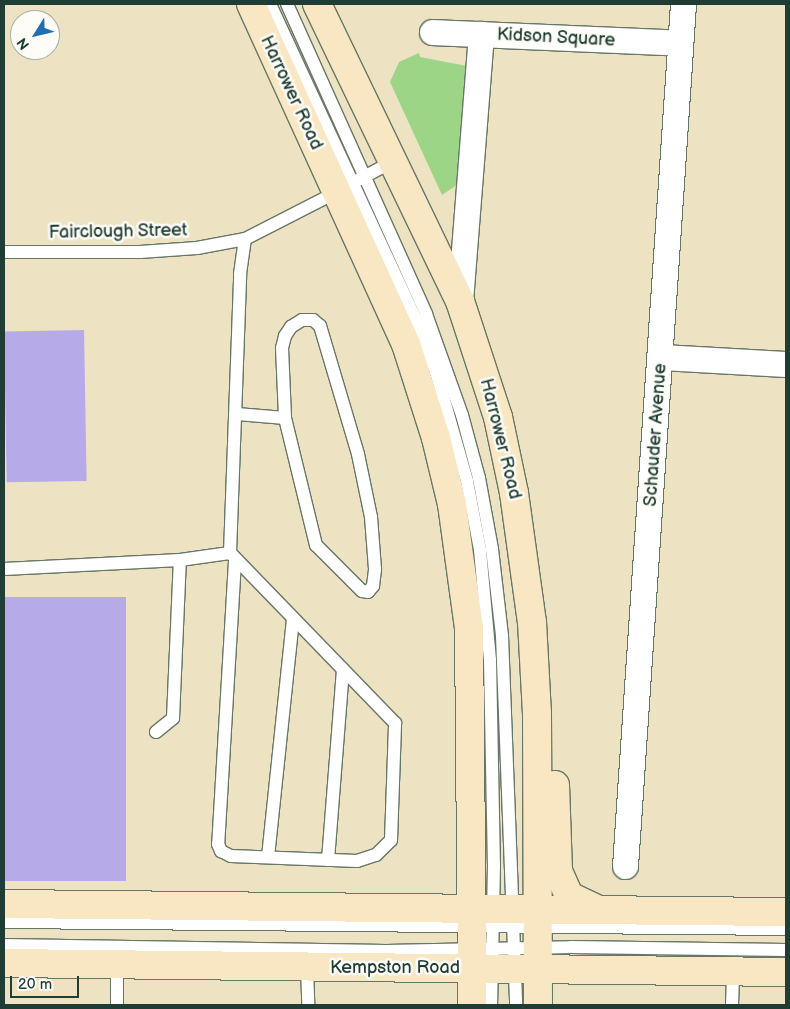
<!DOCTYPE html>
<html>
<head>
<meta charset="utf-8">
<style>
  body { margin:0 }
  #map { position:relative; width:790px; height:1009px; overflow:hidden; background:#ede3c3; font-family:"Balsamiq Sans",sans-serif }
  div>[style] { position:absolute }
  .green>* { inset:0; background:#9dd587 }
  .building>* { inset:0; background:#b6abe8; transform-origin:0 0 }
  .roads { filter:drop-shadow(1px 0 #677766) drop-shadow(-1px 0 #677766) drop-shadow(0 1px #677766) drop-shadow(0 -1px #677766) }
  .lane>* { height:12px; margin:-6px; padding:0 6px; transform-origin:6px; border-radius:6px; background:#fff }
  .street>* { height:25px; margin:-12.5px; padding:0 12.5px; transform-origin:12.5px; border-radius:12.5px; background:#fff }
  .secondary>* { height:28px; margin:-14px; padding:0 14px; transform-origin:14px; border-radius:14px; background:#f9e7c3 }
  span { translate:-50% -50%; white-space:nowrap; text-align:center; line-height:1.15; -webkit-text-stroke:5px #fdfcf7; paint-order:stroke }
  .street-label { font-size:18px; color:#1f3d34 }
  .frame { position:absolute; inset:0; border:5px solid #1f3d34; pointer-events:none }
  .north { position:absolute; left:10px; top:10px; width:50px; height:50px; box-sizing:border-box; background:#fdfcf7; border:1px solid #a4b0a9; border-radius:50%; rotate:234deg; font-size:14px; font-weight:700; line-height:20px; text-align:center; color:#1f3d34 }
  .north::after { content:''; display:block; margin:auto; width:18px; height:22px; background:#1f6fb2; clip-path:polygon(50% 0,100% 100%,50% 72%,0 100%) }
  .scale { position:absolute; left:10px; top:976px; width:69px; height:22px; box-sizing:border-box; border:2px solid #1f3d34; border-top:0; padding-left:6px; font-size:15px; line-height:18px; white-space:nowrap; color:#1f3d34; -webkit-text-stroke:4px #fdfcf7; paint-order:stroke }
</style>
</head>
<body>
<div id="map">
  <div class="green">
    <div style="clip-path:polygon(419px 53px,420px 57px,467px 66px,460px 183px,442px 195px,390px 82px,399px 62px)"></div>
  </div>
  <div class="building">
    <div style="left:84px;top:330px;width:151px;height:80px;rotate:89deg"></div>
    <div style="left:4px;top:597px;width:122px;height:284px"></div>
  </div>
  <div class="roads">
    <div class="lane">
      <div style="left:270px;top:4px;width:348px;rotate:65.2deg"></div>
      <div style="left:416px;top:320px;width:56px;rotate:69deg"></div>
      <div style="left:436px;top:372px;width:113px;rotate:74.1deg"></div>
      <div style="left:467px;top:481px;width:70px;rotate:79.3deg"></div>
      <div style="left:480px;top:550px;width:110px;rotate:84.8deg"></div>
      <div style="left:490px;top:660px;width:205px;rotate:88.9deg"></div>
      <div style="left:494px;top:865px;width:140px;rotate:91.2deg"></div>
      <div style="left:287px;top:4px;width:340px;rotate:65.8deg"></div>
      <div style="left:426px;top:314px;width:107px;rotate:70.4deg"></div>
      <div style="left:462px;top:415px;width:65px;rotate:74.9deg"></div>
      <div style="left:479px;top:478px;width:72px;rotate:79.6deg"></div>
      <div style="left:492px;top:549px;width:88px;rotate:83.4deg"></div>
      <div style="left:502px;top:636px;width:369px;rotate:87.8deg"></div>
      <div style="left:358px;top:180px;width:40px;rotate:-28deg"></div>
      <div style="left:4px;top:252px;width:136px"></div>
      <div style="left:140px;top:252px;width:57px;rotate:-4deg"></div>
      <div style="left:197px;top:248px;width:49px;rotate:-10.6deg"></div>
      <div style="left:245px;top:239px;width:106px;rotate:-27.1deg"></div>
      <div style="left:237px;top:414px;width:48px;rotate:4.8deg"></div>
      <div style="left:285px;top:418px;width:131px;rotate:76.3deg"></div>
      <div style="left:316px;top:545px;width:65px;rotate:45deg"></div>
      <div style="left:362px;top:591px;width:6px;rotate:9deg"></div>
      <div style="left:368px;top:592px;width:8px;rotate:-50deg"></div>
      <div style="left:373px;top:586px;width:17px;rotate:-83deg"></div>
      <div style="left:375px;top:569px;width:52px;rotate:-94.4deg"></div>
      <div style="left:371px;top:517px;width:64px;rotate:-101.7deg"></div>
      <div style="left:358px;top:454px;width:134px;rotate:-106.5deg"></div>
      <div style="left:320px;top:326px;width:9px;rotate:-139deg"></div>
      <div style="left:313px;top:320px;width:11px;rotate:180deg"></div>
      <div style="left:302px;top:320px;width:13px;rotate:148deg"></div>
      <div style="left:291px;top:327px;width:11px;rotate:124deg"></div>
      <div style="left:285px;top:336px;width:12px;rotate:104deg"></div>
      <div style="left:282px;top:348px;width:70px;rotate:87.5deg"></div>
      <div style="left:235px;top:561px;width:284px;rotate:93.4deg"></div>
      <div style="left:218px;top:844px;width:8px;rotate:67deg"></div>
      <div style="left:221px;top:851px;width:11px;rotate:27deg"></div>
      <div style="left:231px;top:856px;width:126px;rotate:2.3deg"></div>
      <div style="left:357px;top:861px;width:20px;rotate:-18deg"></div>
      <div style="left:376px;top:855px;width:21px;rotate:-45deg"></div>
      <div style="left:391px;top:840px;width:117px;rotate:-88deg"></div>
      <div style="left:395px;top:723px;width:237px;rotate:-134.1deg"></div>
      <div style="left:230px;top:553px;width:279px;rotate:-87.9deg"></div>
      <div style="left:240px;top:274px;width:35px;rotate:-82deg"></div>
      <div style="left:4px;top:569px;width:176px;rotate:-2.9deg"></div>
      <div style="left:180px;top:560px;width:50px;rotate:-8deg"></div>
      <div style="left:156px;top:732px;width:22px;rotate:-39deg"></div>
      <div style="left:173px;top:718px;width:158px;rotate:-87.5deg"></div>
      <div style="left:268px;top:857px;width:238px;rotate:-84deg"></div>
      <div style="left:328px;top:860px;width:191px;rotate:-85.5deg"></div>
      <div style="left:4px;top:922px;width:782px;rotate:0.51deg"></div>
      <div style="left:4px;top:945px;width:382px;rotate:0.9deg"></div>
      <div style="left:386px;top:951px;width:185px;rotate:-1.2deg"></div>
      <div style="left:571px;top:947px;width:215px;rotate:0.8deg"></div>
      <div style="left:117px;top:966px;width:39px;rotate:90deg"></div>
      <div style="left:307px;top:967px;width:38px;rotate:88deg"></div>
      <div style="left:732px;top:1005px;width:33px;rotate:-88deg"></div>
    </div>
    <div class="street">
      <div style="left:432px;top:32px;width:248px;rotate:2.5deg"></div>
      <div style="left:460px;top:301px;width:268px;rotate:-85.5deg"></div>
      <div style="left:661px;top:357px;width:125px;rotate:3.2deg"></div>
      <div style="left:625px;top:866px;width:864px;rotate:-86.15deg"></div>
    </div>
    <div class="secondary">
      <div style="left:251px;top:4px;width:374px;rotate:65.5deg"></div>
      <div style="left:406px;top:344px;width:99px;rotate:72.3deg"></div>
      <div style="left:436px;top:438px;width:68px;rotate:76.4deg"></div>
      <div style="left:452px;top:504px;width:125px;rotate:82.2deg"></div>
      <div style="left:469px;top:628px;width:377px;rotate:89.5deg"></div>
      <div style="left:317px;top:4px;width:330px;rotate:64.3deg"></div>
      <div style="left:460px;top:301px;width:122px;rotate:71.9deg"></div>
      <div style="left:498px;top:417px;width:78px;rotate:78.1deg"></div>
      <div style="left:514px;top:493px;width:130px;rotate:82.1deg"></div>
      <div style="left:532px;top:622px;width:91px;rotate:86.9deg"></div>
      <div style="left:537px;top:713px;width:292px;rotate:89.8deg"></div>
      <div style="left:555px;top:785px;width:86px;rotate:88deg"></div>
      <div style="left:558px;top:871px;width:27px;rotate:66deg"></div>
      <div style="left:569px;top:896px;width:31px;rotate:25deg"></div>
      <div style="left:4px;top:904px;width:782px;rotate:0.59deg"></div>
      <div style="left:4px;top:963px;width:782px;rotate:0.66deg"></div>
    </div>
  </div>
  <div class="street-label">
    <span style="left:556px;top:38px;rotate:3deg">Kidson Square</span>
    <span style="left:291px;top:93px;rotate:65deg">Harrower Road</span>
    <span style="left:118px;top:232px;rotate:-1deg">Fairclough Street</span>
    <span style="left:656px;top:435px;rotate:-86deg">Schauder Avenue</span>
    <span style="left:500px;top:439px;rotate:76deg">Harrower Road</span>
    <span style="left:395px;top:968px">Kempston Road</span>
  </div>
  <div class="frame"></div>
  <div class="north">N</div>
  <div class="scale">20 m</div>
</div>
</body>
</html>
